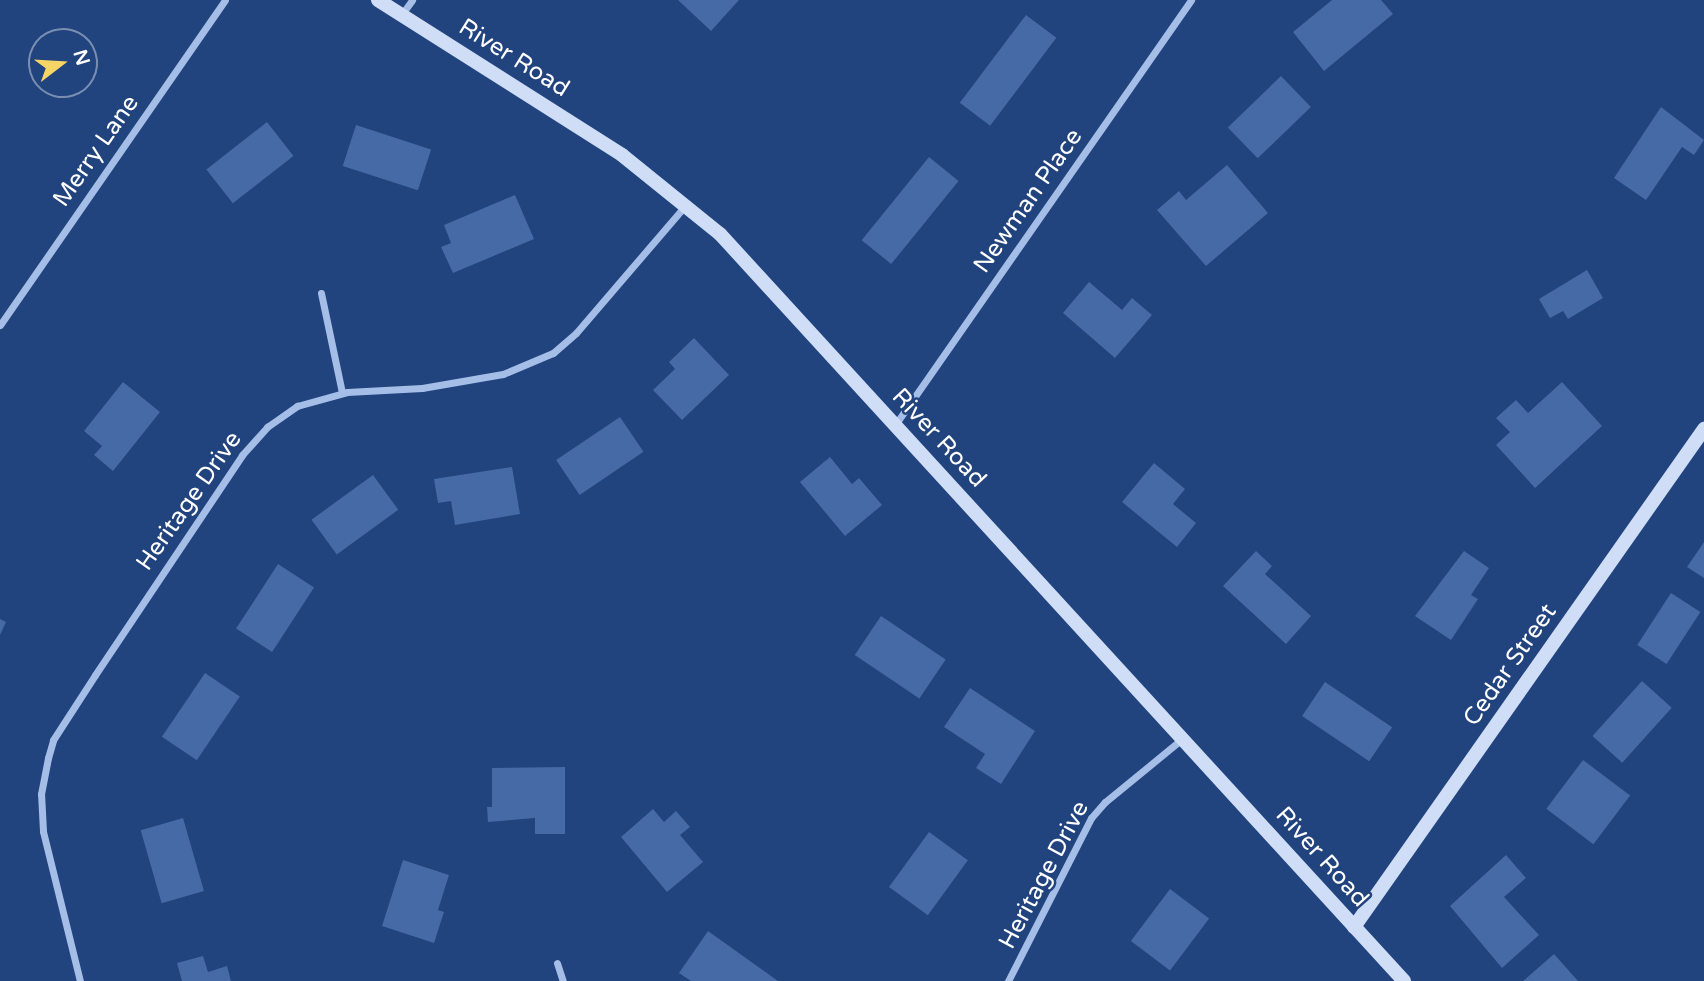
<!DOCTYPE html>
<html>
<head>
<meta charset="utf-8">
<style>
  body { margin:0 }
  #map { position:relative; width:1704px; height:981px; overflow:hidden; background:#21437e; font-family:"Varela Round",sans-serif }
  div>[style] { position:absolute }
  .building>* { inset:0; background:#456aa5; transform-origin:0 0 }
  .street>* { height:7px; margin:-3.5px; padding:0 3.5px; transform-origin:3.5px; border-radius:3.5px; background:#a5bee7 }
  .secondary>* { height:14px; margin:-7px; padding:0 7px; transform-origin:7px; border-radius:7px; background:#cfddf6 }
  span { translate:-50% -50%; white-space:nowrap; text-align:center; line-height:1.15; -webkit-text-stroke:5px #21437e; paint-order:stroke }
  .street-label { font-size:24px; color:#fff }
  .north { position:absolute; left:28px; top:28px; width:70px; height:70px; box-sizing:border-box; background:#21437e; border:2px solid #7a8eb2; border-radius:50%; rotate:73deg; font-size:19px; font-weight:700; line-height:28px; text-align:center; color:#fff }
  .north::after { content:''; display:block; margin:auto; width:24px; height:32px; background:#f4d566; clip-path:polygon(50% 0,100% 100%,50% 72%,0 100%) }
</style>
</head>
<body>
<div id="map">
  <div class="building">
    <div style="clip-path:polygon(678px 0,739px 0,711px 31px)"></div>
    <div style="clip-path:polygon(1332px 0,1381px 0,1393px 14px,1324px 71px,1293px 32px)"></div>
    <div style="left:1026px;top:15px;width:38px;height:110px;rotate:37deg"></div>
    <div style="left:1281px;top:76px;width:43px;height:74px;rotate:46deg"></div>
    <div style="clip-path:polygon(1661px 107px,1704px 140px,1694px 155px,1682px 147px,1646px 200px,1614px 178px)"></div>
    <div style="left:267px;top:122px;width:43px;height:77px;rotate:52deg"></div>
    <div style="left:356px;top:125px;width:79px;height:43px;rotate:18deg"></div>
    <div style="left:929px;top:157px;width:38px;height:107px;rotate:39deg"></div>
    <div style="clip-path:polygon(1227px 165px,1268px 213px,1206px 266px,1157px 210px,1179px 191px,1186px 200px)"></div>
    <div style="clip-path:polygon(515px 195px,534px 239px,453px 273px,441px 247px,451px 243px,444px 225px)"></div>
    <div style="clip-path:polygon(1587px 270px,1603px 298px,1568px 319px,1563px 311px,1550px 318px,1539px 299px)"></div>
    <div style="clip-path:polygon(1089px 282px,1122px 310px,1132px 298px,1152px 315px,1115px 358px,1063px 313px)"></div>
    <div style="clip-path:polygon(694px 338px,729px 375px,682px 420px,653px 390px,675px 369px,669px 362px)"></div>
    <div style="clip-path:polygon(123px 382px,160px 412px,113px 471px,94px 455px,102px 446px,84px 431px)"></div>
    <div style="clip-path:polygon(1562px 382px,1602px 426px,1535px 488px,1496px 445px,1510px 432px,1496px 418px,1516px 400px,1528px 413px)"></div>
    <div style="left:620px;top:417px;width:42px;height:77px;rotate:56deg"></div>
    <div style="clip-path:polygon(830px 457px,852px 484px,859px 478px,882px 505px,845px 536px,800px 482px)"></div>
    <div style="clip-path:polygon(1154px 463px,1185px 489px,1173px 504px,1196px 523px,1177px 547px,1122px 502px)"></div>
    <div style="clip-path:polygon(512px 467px,520px 514px,455px 525px,451px 501px,438px 503px,434px 479px)"></div>
    <div style="left:373px;top:475px;width:43px;height:76px;rotate:54deg"></div>
    <div style="clip-path:polygon(1704px 542px,1704px 578px,1687px 567px)"></div>
    <div style="clip-path:polygon(1256px 551px,1272px 566px,1265px 574px,1311px 616px,1286px 644px,1223px 586px)"></div>
    <div style="clip-path:polygon(1464px 551px,1489px 568px,1471px 595px,1478px 599px,1451px 640px,1415px 616px)"></div>
    <div style="left:278px;top:564px;width:43px;height:77px;rotate:33deg"></div>
    <div style="left:1671px;top:593px;width:35px;height:62px;rotate:33deg"></div>
    <div style="left:881px;top:616px;width:78px;height:47px;rotate:34deg"></div>
    <div style="clip-path:polygon(0 619px,6px 622px,0 635px)"></div>
    <div style="left:205px;top:673px;width:42px;height:77px;rotate:34deg"></div>
    <div style="left:1642px;top:681px;width:40px;height:74px;rotate:42deg"></div>
    <div style="left:1325px;top:682px;width:81px;height:41px;rotate:34deg"></div>
    <div style="clip-path:polygon(970px 688px,1035px 731px,1001px 784px,976px 768px,985px 754px,944px 727px)"></div>
    <div style="left:1583px;top:760px;width:59px;height:61px;rotate:37deg"></div>
    <div style="clip-path:polygon(565px 767px,565px 834px,535px 834px,535px 818px,488px 822px,487px 807px,492px 807px,492px 768px)"></div>
    <div style="clip-path:polygon(653px 809px,664px 822px,676px 811px,690px 827px,680px 835px,703px 862px,667px 892px,621px 837px)"></div>
    <div style="left:183px;top:818px;width:76px;height:44px;rotate:74deg"></div>
    <div style="left:929px;top:832px;width:48px;height:68px;rotate:36deg"></div>
    <div style="clip-path:polygon(1506px 855px,1526px 878px,1504px 897px,1539px 935px,1502px 968px,1450px 906px)"></div>
    <div style="clip-path:polygon(403px 860px,449px 875px,438px 910px,444px 912px,434px 943px,382px 926px)"></div>
    <div style="left:1170px;top:889px;width:49px;height:65px;rotate:37deg"></div>
    <div style="clip-path:polygon(708px 931px,778px 981px,691px 981px,679px 973px)"></div>
    <div style="clip-path:polygon(1554px 954px,1578px 981px,1523px 981px)"></div>
    <div style="clip-path:polygon(203px 956px,208px 972px,227px 966px,231px 981px,182px 981px,177px 963px)"></div>
  </div>
  <div class="street">
    <div style="left:402px;top:14px;width:17px;rotate:-54deg"></div>
    <div style="left:321px;top:293px;width:102px;rotate:78.1deg"></div>
    <div style="left:0;top:325px;width:395px;rotate:-55.3deg"></div>
    <div style="left:895px;top:425px;width:518px;rotate:-55.14deg"></div>
    <div style="left:557px;top:963px;width:19px;rotate:72deg"></div>
    <div style="left:80px;top:981px;width:154px;rotate:-103.9deg"></div>
    <div style="left:43px;top:831px;width:37px;rotate:-93deg"></div>
    <div style="left:41px;top:794px;width:37px;rotate:-79deg"></div>
    <div style="left:48px;top:758px;width:19px;rotate:-74deg"></div>
    <div style="left:53px;top:740px;width:77px;rotate:-57.1deg"></div>
    <div style="left:95px;top:675px;width:265px;rotate:-56.2deg"></div>
    <div style="left:242px;top:455px;width:38px;rotate:-48deg"></div>
    <div style="left:267px;top:427px;width:37px;rotate:-35deg"></div>
    <div style="left:297px;top:406px;width:52px;rotate:-15.6deg"></div>
    <div style="left:347px;top:392px;width:75px;rotate:-3.1deg"></div>
    <div style="left:422px;top:388px;width:82px;rotate:-9.8deg"></div>
    <div style="left:503px;top:374px;width:54px;rotate:-22.8deg"></div>
    <div style="left:553px;top:353px;width:30px;rotate:-41deg"></div>
    <div style="left:576px;top:333px;width:167px;rotate:-49.4deg"></div>
    <div style="left:1008px;top:981px;width:183px;rotate:-63deg"></div>
    <div style="left:1091px;top:818px;width:21px;rotate:-49deg"></div>
    <div style="left:1105px;top:802px;width:99px;rotate:-39.3deg"></div>
  </div>
  <div class="secondary">
    <div style="left:378px;top:0;width:289px;rotate:32.4deg"></div>
    <div style="left:622px;top:155px;width:126px;rotate:38.9deg"></div>
    <div style="left:720px;top:234px;width:1013px;rotate:47.52deg"></div>
    <div style="left:1354px;top:927px;width:609px;rotate:-54.9deg"></div>
  </div>
  <div class="street-label">
    <span style="left:514px;top:58px;rotate:32deg">River Road</span>
    <span style="left:96px;top:151px;rotate:-55deg">Merry Lane</span>
    <span style="left:1028px;top:201px;rotate:-55deg">Newman Place</span>
    <span style="left:939px;top:438px;rotate:47deg">River Road</span>
    <span style="left:189px;top:501px;rotate:-55deg">Heritage Drive</span>
    <span style="left:1510px;top:665px;rotate:-55deg">Cedar Street</span>
    <span style="left:1322px;top:857px;rotate:48deg">River Road</span>
    <span style="left:1044px;top:875px;rotate:-62deg">Heritage Drive</span>
  </div>
  <div class="north">N</div>
</div>
</body>
</html>
